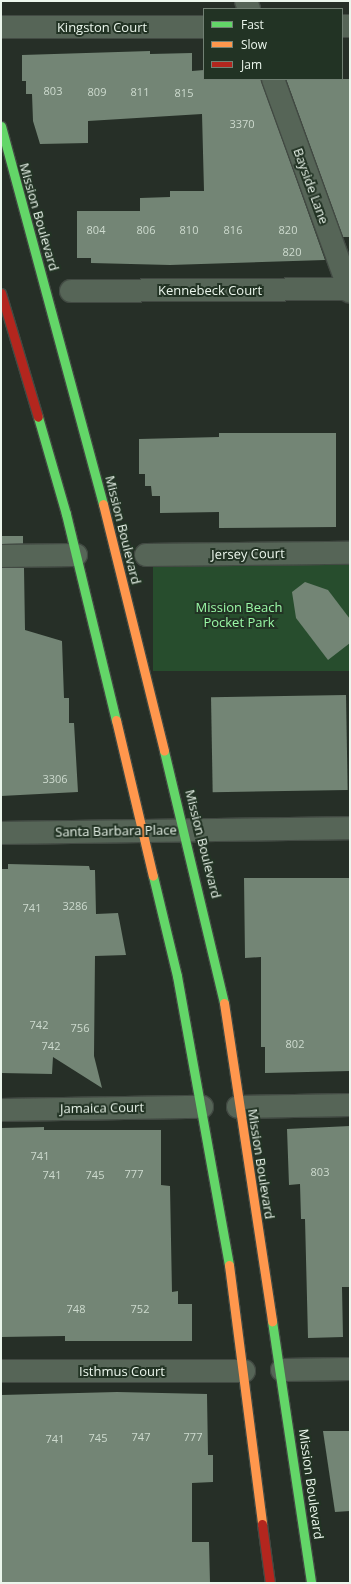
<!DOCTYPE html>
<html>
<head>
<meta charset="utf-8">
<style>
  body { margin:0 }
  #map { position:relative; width:351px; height:1584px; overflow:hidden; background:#262f27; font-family:"Open Sans",sans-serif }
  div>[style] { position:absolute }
  .green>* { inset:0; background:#274d2d; transform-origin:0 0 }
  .building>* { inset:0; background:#738575; transform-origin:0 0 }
  .roads { filter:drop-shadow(1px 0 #424a43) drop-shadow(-1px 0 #424a43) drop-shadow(0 1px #424a43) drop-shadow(0 -1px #424a43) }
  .street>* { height:22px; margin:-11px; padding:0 11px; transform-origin:11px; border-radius:11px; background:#566557 }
  .fast>* { height:9px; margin:-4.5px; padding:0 4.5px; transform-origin:4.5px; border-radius:4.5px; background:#63d668 }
  .slow>* { height:9px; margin:-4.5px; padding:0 4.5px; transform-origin:4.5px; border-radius:4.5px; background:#ff974d }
  .jam>* { height:9px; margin:-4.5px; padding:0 4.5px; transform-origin:4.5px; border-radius:4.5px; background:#b3261e }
  span { translate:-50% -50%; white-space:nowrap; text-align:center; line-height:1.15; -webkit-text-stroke:4px #223324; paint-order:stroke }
  .number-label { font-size:11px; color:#cddace }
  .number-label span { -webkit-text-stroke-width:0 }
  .street-label { font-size:13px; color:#ebf6ec }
  .park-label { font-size:13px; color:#9af8a6 }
  .frame { position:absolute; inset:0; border:2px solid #ebf6ec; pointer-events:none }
  .legend { position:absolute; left:203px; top:8px; width:140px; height:72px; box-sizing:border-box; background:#223324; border:1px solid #728174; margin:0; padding:5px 7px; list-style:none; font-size:12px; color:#ebf6ec }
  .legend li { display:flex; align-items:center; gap:8px; height:20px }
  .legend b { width:20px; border:1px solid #728174 }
</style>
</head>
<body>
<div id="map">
  <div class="green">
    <div style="left:350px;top:559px;width:112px;height:197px;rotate:90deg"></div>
  </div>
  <div class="building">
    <div style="clip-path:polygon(150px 51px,150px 54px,192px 53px,192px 71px,204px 70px,204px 79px,261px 79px,325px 260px,170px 265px,91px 263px,91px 258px,77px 258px,77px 211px,140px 211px,140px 198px,170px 197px,170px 191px,204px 191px,202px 114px,88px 121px,88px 143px,40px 144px,33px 121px,32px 94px,26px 94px,26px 81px,22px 81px,22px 55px)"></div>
    <div style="clip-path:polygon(286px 79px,350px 79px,350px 237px,343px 237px)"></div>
    <div style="clip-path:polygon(219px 433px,336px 433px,336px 527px,219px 528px,219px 512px,160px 513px,160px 496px,152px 496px,151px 486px,145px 486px,145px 474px,139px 474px,139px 439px,219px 437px)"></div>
    <div style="left:1px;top:536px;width:22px;height:8px"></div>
    <div style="clip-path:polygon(1px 568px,24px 568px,25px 630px,62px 641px,64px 698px,69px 698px,69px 723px,74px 723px,78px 792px,1px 796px)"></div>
    <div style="clip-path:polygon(305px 582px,328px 590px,350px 619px,350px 643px,328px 660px,296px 618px,292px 592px)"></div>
    <div style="left:346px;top:695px;width:95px;height:135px;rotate:89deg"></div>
    <div style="clip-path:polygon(8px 864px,89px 866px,90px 870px,95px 870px,96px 914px,118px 913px,126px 955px,95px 956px,94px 1056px,102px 1088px,53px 1057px,52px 1074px,1px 1073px,2px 869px,8px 869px)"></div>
    <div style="clip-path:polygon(244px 878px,350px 878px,350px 1071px,265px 1073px,265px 1047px,261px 1047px,261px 957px,245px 958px)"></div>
    <div style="clip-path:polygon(350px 1126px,350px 1287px,342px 1287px,343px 1337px,308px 1338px,305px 1219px,301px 1219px,300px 1184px,289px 1185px,287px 1129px)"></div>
    <div style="clip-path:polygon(44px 1127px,44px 1130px,161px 1130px,161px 1185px,170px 1186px,172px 1292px,178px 1291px,178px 1304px,192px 1304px,192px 1341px,65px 1341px,65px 1336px,1px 1337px,1px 1128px)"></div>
    <div style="clip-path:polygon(117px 1392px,207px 1394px,208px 1455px,213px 1455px,213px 1482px,192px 1483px,192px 1542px,209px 1542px,210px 1583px,1px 1583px,1px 1395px)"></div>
    <div style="clip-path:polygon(323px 1431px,350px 1431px,350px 1511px,335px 1512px)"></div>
  </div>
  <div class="roads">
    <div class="street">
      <div style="left:246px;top:1px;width:9px;rotate:69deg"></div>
      <div style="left:342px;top:26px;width:8px"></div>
      <div style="left:1px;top:27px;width:203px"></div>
      <div style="left:273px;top:79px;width:226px;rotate:70.1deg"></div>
      <div style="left:71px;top:291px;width:279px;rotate:-0.4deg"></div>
      <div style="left:146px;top:555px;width:204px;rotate:-0.6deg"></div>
      <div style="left:1px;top:556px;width:75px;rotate:-0.8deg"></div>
      <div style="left:1px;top:833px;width:349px;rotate:-0.8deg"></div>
      <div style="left:238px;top:1107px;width:112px;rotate:-1deg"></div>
      <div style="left:1px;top:1110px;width:201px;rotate:-0.9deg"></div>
      <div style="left:282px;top:1370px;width:68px;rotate:-0.8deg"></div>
      <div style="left:1px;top:1371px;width:243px"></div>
    </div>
    <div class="fast">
      <div style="left:1px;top:126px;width:392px;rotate:74.9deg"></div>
      <div style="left:38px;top:417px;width:101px;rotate:73.9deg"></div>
      <div style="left:66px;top:514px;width:212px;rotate:76.4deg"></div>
      <div style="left:164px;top:751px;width:259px;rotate:76.6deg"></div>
      <div style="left:153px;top:876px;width:103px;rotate:76.5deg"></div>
      <div style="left:177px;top:976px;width:294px;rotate:79.8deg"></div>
      <div style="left:272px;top:1321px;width:265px;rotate:81.5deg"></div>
    </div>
    <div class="slow">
      <div style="left:103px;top:504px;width:254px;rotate:76.1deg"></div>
      <div style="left:116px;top:720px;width:160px;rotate:76.7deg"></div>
      <div style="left:224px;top:1003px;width:322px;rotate:81.4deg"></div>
      <div style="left:229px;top:1265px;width:261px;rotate:82.7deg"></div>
    </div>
    <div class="jam">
      <div style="left:1px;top:293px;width:129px;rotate:73.4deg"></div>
      <div style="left:262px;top:1524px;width:60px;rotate:82.3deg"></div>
    </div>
  </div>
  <div class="number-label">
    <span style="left:53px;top:91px">803</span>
    <span style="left:97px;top:92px">809</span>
    <span style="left:140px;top:92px">811</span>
    <span style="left:184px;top:93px">815</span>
    <span style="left:242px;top:124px">3370</span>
    <span style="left:96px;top:230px">804</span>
    <span style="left:146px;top:230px">806</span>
    <span style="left:189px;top:230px">810</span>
    <span style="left:233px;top:230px">816</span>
    <span style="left:288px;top:230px">820</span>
    <span style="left:292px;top:252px">820</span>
    <span style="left:55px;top:779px">3306</span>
    <span style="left:75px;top:906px">3286</span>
    <span style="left:32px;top:908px">741</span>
    <span style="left:39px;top:1025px">742</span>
    <span style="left:80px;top:1028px">756</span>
    <span style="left:295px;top:1044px">802</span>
    <span style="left:51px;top:1046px">742</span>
    <span style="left:40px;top:1156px">741</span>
    <span style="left:320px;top:1172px">803</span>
    <span style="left:134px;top:1174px">777</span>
    <span style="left:52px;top:1175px">741</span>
    <span style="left:95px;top:1175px">745</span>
    <span style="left:76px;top:1309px">748</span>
    <span style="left:140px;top:1309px">752</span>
    <span style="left:141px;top:1437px">747</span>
    <span style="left:193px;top:1437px">777</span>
    <span style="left:98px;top:1438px">745</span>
    <span style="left:55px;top:1439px">741</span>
  </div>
  <div class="street-label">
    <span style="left:102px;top:27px">Kingston Court</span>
    <span style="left:311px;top:186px;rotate:70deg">Bayside Lane</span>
    <span style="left:39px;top:217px;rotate:74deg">Mission Boulevard</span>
    <span style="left:210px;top:290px">Kennebeck Court</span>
    <span style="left:123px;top:530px;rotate:76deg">Mission Boulevard</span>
    <span style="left:248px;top:554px;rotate:-1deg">Jersey Court</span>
    <span style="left:116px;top:831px;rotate:-1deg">Santa Barbara Place</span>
    <span style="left:203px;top:844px;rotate:76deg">Mission Boulevard</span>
    <span style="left:102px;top:1108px;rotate:-1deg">Jamaica Court</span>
    <span style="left:261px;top:1164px;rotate:81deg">Mission Boulevard</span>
    <span style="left:122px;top:1371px">Isthmus Court</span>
    <span style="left:311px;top:1484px;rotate:82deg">Mission Boulevard</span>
  </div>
  <div class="park-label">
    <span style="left:239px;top:615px">Mission Beach<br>Pocket Park</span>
  </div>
  <div class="frame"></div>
  <ul class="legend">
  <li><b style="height:5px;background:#63d668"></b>Fast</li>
  <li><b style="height:5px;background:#ff974d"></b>Slow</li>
  <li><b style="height:5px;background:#b3261e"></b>Jam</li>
  </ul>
</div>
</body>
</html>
